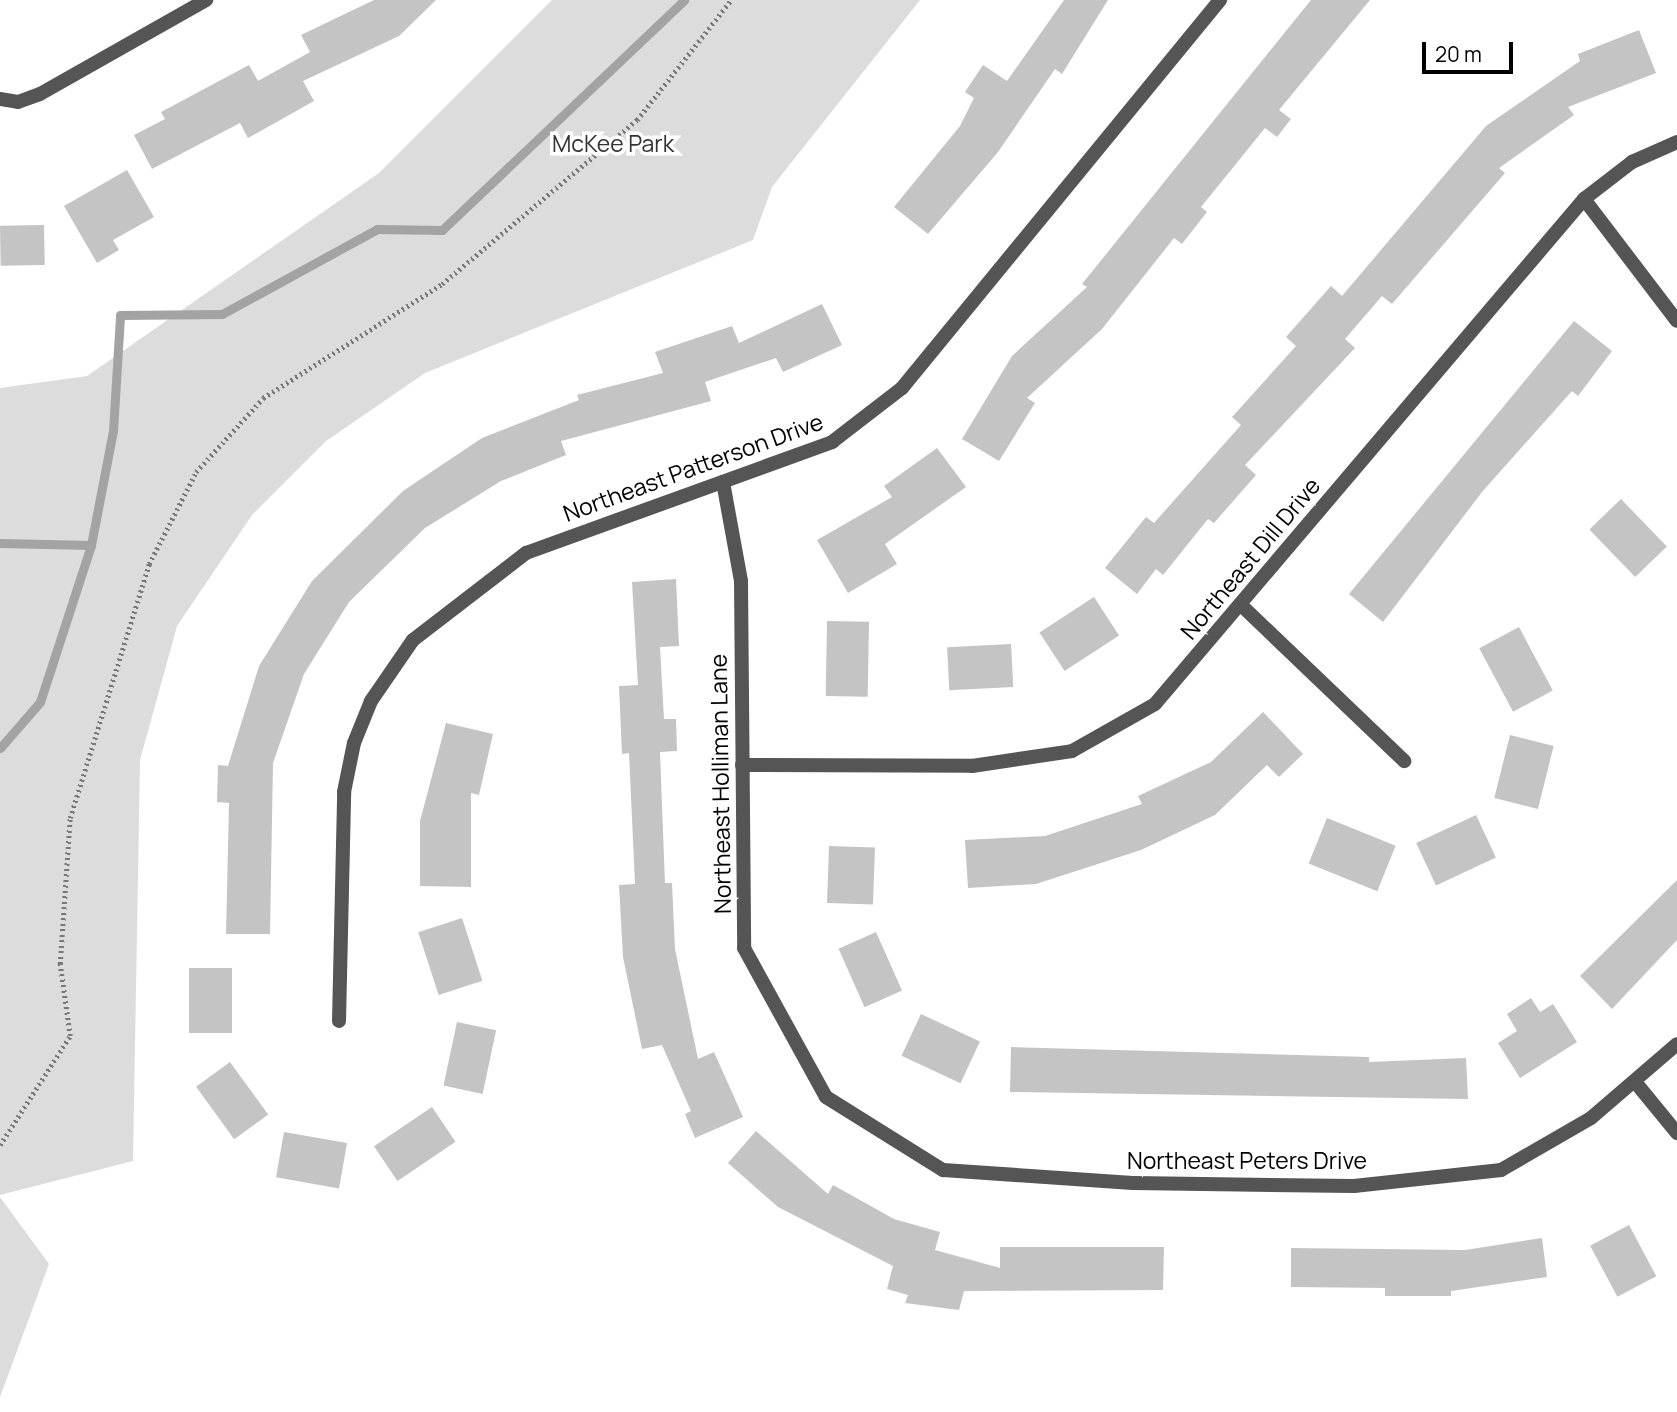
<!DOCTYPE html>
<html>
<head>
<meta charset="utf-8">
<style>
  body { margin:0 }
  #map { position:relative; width:1677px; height:1412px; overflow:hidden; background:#fff; font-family:Manrope,sans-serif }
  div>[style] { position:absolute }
  .green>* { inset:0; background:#dcdcdc }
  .stream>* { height:9px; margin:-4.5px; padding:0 4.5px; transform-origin:4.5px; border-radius:4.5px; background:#a3a3a3 }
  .building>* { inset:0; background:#c4c4c4; transform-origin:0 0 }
  .path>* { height:4.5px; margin-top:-2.25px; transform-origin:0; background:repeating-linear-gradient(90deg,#777 0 2px,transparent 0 5.5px) }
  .street>* { height:14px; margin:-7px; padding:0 7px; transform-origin:7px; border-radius:7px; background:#555 }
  span { translate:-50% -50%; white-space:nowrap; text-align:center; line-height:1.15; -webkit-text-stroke:7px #fff; paint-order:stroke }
  .park-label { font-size:23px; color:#333 }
  .street-label { font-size:23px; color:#000 }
  .scale { position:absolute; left:1422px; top:42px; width:91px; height:32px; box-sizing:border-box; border:4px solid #000; border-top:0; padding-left:9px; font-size:21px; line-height:24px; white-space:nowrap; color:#000; -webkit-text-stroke:5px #fff; paint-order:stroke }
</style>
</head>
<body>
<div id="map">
  <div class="green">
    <div style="clip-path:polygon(552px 0,920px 0,772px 187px,753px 240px,425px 373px,326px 441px,252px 515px,177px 626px,140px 760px,133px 1161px,0 1195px,0 388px,87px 376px,379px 173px)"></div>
    <div style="clip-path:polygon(0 1197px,49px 1264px,0 1397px)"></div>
  </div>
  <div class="stream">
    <div style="left:0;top:543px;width:91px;rotate:1.3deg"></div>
    <div style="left:0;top:748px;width:61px;rotate:-49deg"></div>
    <div style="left:40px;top:702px;width:165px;rotate:-72deg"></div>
    <div style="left:91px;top:545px;width:116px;rotate:-79.1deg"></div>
    <div style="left:113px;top:431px;width:116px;rotate:-86.5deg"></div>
    <div style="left:120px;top:315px;width:102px;rotate:-0.6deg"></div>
    <div style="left:222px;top:314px;width:177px;rotate:-28.7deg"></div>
    <div style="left:377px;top:229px;width:65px;rotate:0.9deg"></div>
    <div style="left:442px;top:230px;width:334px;rotate:-43.5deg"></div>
  </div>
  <div class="building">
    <div style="clip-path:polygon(374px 0,436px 0,399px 36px,303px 81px,314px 101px,248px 138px,240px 123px,152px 169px,134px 135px,165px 119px,161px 112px,249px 65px,258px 81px,310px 52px,301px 35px)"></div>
    <div style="clip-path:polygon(1064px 0,1108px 0,1062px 74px,1055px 69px,998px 152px,928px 234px,894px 207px,960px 126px,974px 98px,965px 92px,983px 65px,1007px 81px)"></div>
    <div style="clip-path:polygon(1311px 0,1370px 0,1279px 110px,1291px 119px,1277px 137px,1265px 128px,1201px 207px,1207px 212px,1182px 244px,1174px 238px,1102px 329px,1027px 398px,1035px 403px,999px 461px,962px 439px,1012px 356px,1087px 287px,1082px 284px)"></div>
    <div style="clip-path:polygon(1639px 30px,1656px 73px,1568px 107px,1574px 115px,1499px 168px,1505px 173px,1392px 304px,1382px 296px,1345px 339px,1355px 348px,1245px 465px,1256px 475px,1214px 523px,1208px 519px,1163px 575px,1156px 569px,1137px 594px,1105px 568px,1146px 517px,1154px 523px,1241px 425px,1232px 417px,1296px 346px,1286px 337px,1331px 286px,1342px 296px,1486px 126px,1580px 61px,1578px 54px)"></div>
    <div style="clip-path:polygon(127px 170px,154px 217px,113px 240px,119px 250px,97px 263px,64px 206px)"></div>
    <div style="left:44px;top:225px;width:40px;height:44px;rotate:89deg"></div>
    <div style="clip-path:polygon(822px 304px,842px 345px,783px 372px,776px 358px,705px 382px,711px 401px,561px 441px,566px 455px,501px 481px,425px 528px,349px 602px,304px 674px,273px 763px,270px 934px,226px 934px,229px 803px,217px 802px,218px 765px,228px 766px,259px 666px,312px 581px,403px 491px,482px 438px,579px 400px,577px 395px,663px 373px,655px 352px,732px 326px,739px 343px)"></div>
    <div style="clip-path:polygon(1574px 321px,1612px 351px,1578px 396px,1572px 391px,1482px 492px,1383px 622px,1349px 594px)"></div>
    <div style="clip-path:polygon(937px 448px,966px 487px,885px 544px,897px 564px,848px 593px,817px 540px,892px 497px,884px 486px)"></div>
    <div style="left:1621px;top:499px;width:66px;height:44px;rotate:46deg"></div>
    <div style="clip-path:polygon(676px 579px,679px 646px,660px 647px,664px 719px,676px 719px,677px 751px,660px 752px,665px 883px,672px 883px,675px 949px,698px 1059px,714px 1052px,743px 1117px,695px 1138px,685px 1114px,691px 1111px,662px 1045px,642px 1049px,623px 957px,619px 885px,635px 884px,629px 753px,622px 754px,619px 686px,638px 685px,632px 582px)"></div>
    <div style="left:1094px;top:597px;width:46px;height:65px;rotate:57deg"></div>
    <div style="left:827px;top:621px;width:42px;height:75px;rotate:1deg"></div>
    <div style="left:1519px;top:627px;width:72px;height:45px;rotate:62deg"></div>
    <div style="left:1011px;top:644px;width:43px;height:64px;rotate:87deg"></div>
    <div style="clip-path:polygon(1263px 712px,1303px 754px,1279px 777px,1267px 765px,1215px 815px,1141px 850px,1036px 884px,968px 888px,965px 840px,1045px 836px,1142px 804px,1138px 796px,1211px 762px)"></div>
    <div style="clip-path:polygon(446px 723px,493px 734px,479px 795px,471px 793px,471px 887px,420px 886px,420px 821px)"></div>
    <div style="left:1510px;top:735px;width:45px;height:65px;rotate:14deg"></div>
    <div style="left:1476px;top:815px;width:47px;height:66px;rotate:65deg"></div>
    <div style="left:1327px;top:818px;width:74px;height:49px;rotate:22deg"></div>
    <div style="left:829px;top:846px;width:46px;height:57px;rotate:2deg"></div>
    <div style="clip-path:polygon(1677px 880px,1677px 940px,1612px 1009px,1580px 976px)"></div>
    <div style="left:462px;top:918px;width:66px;height:46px;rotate:72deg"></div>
    <div style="left:876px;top:932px;width:64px;height:41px;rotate:66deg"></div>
    <div style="left:189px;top:968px;width:43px;height:65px"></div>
    <div style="clip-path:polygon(1531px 998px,1540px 1012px,1553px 1004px,1577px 1042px,1520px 1078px,1498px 1043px,1517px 1031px,1507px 1014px)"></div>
    <div style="left:921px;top:1014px;width:65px;height:46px;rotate:25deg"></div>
    <div style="left:457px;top:1022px;width:40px;height:65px;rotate:12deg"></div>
    <div style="clip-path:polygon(1011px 1047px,1369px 1057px,1369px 1062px,1466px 1058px,1468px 1099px,1010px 1092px)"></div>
    <div style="left:230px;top:1062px;width:65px;height:42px;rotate:54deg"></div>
    <div style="left:432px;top:1107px;width:42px;height:70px;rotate:56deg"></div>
    <div style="clip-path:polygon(756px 1131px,828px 1194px,833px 1185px,894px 1219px,940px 1232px,935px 1250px,1000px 1268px,1000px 1247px,1164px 1247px,1163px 1290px,964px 1291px,959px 1310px,905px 1303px,908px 1295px,887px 1289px,893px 1266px,778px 1207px,728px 1163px)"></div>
    <div style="left:284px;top:1132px;width:64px;height:46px;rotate:10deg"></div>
    <div style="left:1629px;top:1225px;width:58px;height:44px;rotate:62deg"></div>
    <div style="clip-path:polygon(1542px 1238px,1547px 1277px,1451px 1291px,1451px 1296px,1385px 1296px,1385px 1288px,1291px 1287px,1291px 1248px,1465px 1250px)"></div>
  </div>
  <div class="path">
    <div style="left:0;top:1145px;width:130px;rotate:-57.3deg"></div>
    <div style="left:70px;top:1036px;width:73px;rotate:-97.9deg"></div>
    <div style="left:60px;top:964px;width:146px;rotate:-86.1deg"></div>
    <div style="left:70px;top:818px;width:266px;rotate:-72.7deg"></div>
    <div style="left:149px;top:564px;width:103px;rotate:-62.9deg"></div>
    <div style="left:196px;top:472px;width:100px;rotate:-47.8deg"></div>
    <div style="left:263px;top:398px;width:212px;rotate:-32.5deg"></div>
    <div style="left:442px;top:284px;width:255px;rotate:-40.1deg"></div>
    <div style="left:637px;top:120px;width:152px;rotate:-51.9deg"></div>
  </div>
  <div class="street">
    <div style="left:0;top:99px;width:18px;rotate:9deg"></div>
    <div style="left:18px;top:102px;width:23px;rotate:-20deg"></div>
    <div style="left:40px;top:94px;width:191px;rotate:-29.5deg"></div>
    <div style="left:1584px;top:199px;width:153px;rotate:52.7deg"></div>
    <div style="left:723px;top:482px;width:101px;rotate:79.7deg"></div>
    <div style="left:741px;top:581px;width:367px;rotate:89.5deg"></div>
    <div style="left:744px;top:948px;width:170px;rotate:61.2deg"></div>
    <div style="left:826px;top:1097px;width:138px;rotate:32deg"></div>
    <div style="left:943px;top:1170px;width:190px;rotate:3.9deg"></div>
    <div style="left:1133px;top:1183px;width:221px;rotate:0.8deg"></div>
    <div style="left:1354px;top:1186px;width:148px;rotate:-6.2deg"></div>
    <div style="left:1501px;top:1170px;width:104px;rotate:-30deg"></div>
    <div style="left:1591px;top:1118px;width:113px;rotate:-40.7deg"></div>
    <div style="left:1241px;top:605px;width:226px;rotate:43.7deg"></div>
    <div style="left:742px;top:765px;width:230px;rotate:0.2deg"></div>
    <div style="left:972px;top:766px;width:101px;rotate:-8.5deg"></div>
    <div style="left:1072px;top:751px;width:95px;rotate:-29.5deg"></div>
    <div style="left:1155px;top:704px;width:663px;rotate:-49.65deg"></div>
    <div style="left:1584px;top:199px;width:61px;rotate:-37.6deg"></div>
    <div style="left:1632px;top:162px;width:49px;rotate:-24deg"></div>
    <div style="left:339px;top:1021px;width:229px;rotate:-88.7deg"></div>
    <div style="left:344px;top:792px;width:50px;rotate:-78.5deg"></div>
    <div style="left:354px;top:743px;width:45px;rotate:-68deg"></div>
    <div style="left:371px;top:701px;width:74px;rotate:-55.5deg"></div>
    <div style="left:413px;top:640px;width:143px;rotate:-37.6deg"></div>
    <div style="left:526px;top:553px;width:326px;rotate:-19.9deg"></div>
    <div style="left:832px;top:442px;width:88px;rotate:-37.6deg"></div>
    <div style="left:902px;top:388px;width:502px;rotate:-50.66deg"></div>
    <div style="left:1636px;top:1083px;width:65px;rotate:50.6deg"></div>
  </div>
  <div class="park-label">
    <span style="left:613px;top:143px">McKee Park</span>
  </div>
  <div class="street-label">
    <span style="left:693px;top:467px;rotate:-20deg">Northeast Patterson Drive</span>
    <span style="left:1250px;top:558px;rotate:-50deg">Northeast Dill Drive</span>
    <span style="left:720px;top:784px;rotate:-91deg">Northeast Holliman Lane</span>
    <span style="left:1247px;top:1160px">Northeast Peters Drive</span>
  </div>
  <div class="scale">20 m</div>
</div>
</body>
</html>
